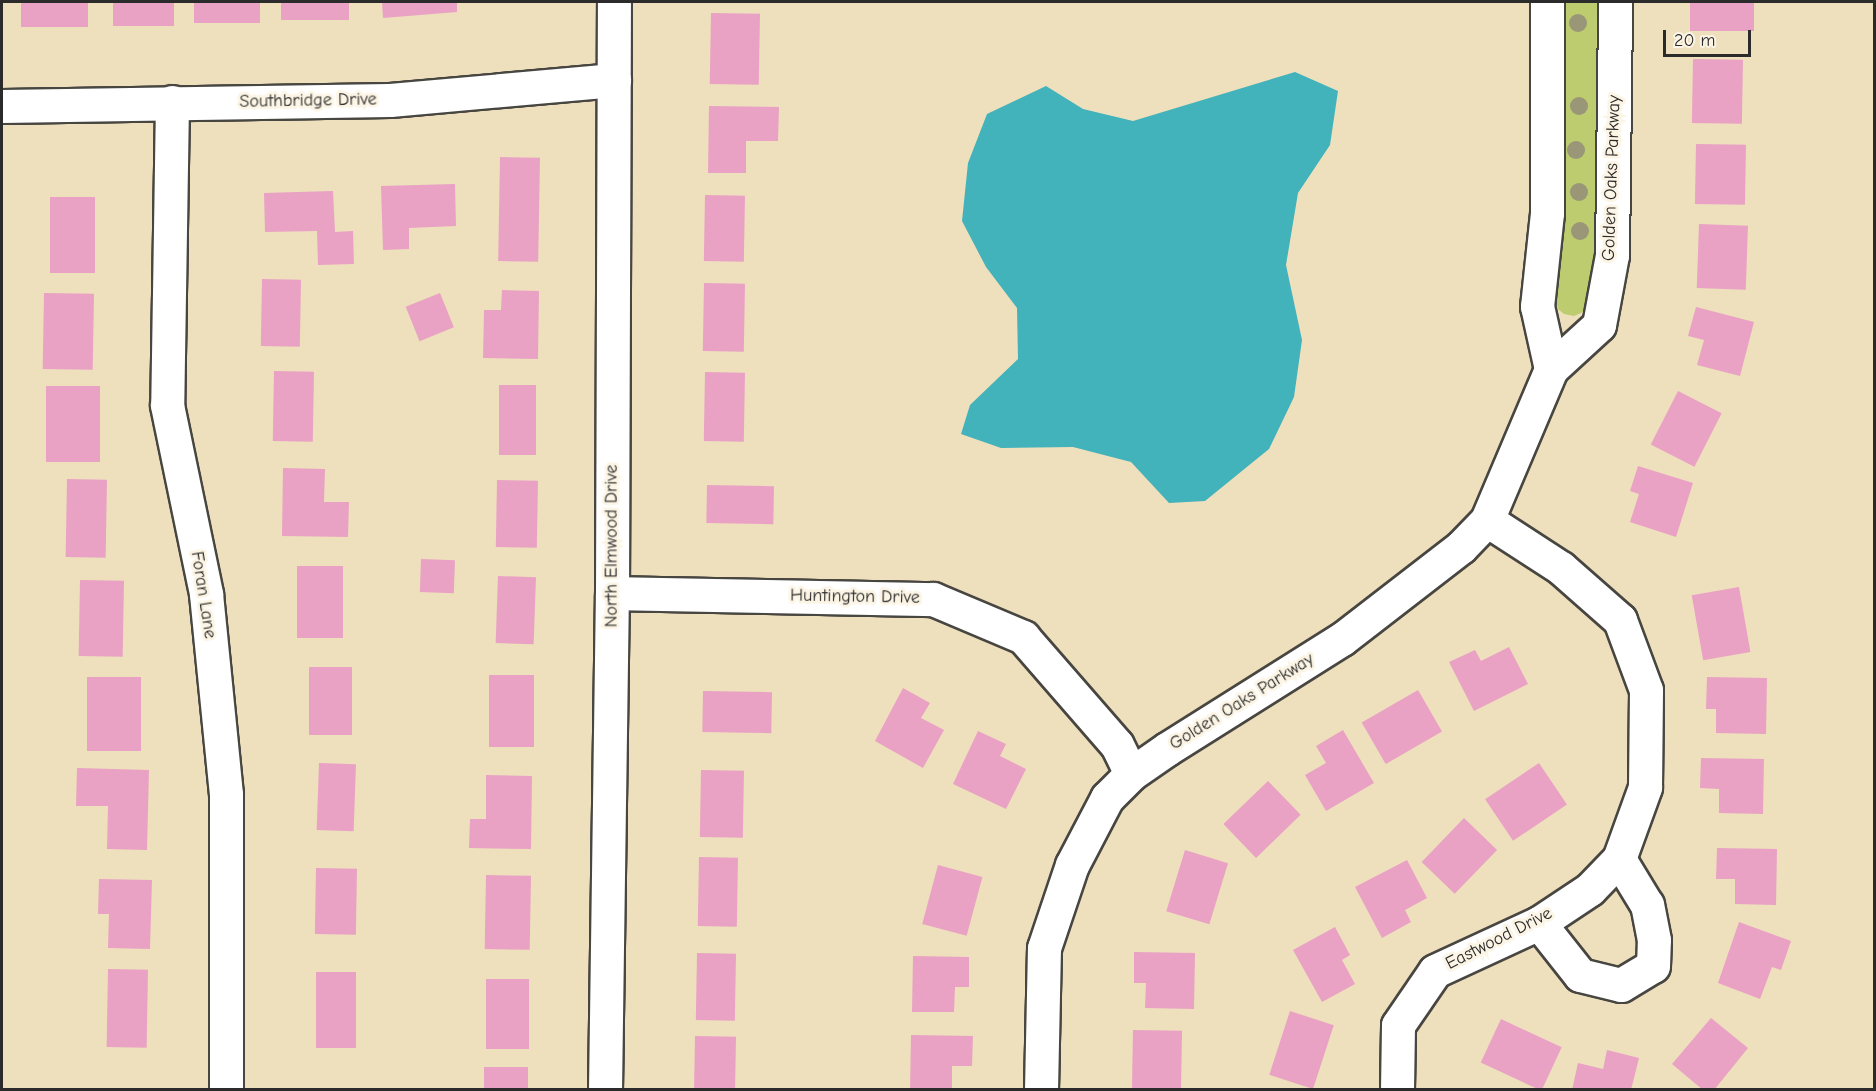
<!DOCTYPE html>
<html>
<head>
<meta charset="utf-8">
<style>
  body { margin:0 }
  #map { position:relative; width:1876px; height:1091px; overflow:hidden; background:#eedfbd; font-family:"Comic Neue",sans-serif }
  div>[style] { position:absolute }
  .green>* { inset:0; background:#bccc6f }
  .water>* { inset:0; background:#42b2bb }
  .building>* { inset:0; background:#e9a2c4; transform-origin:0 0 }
  .roads { filter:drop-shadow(2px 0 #484641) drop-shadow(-2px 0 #484641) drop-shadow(0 2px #484641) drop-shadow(0 -2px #484641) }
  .minor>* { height:33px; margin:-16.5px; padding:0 16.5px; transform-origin:16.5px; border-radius:16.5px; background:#fff }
  .trees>* { width:18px; height:18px; margin:-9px; border-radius:50%; background:#9a9678 }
  span { translate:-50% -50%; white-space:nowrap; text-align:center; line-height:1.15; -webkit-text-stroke:6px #fcf5e5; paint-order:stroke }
  .street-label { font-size:18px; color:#2b2b2b }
  .frame { position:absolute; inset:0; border:3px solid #2b2b2b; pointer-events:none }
  .scale { position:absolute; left:1663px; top:30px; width:88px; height:27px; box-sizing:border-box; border:3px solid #2b2b2b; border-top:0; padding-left:8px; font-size:18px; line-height:21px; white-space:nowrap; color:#2b2b2b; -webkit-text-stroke:4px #fcf5e5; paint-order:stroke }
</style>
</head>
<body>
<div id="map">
  <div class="green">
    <div style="clip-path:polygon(1563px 2px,1597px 2px,1596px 239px,1593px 278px,1589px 306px,1581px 313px,1574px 316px,1564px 314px,1558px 309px,1556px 299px,1561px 253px)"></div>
  </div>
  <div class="water">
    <div style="clip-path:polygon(1295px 72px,1338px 91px,1330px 145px,1298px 193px,1286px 265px,1302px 340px,1294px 397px,1269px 449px,1205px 501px,1169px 503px,1131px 462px,1073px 447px,1001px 448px,961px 434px,970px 405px,1018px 359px,1017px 308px,986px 267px,962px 221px,968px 163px,987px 114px,1046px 86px,1083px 109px,1133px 121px)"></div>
  </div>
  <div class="building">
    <div style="left:21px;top:2px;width:67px;height:25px"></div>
    <div style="left:113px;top:2px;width:61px;height:24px"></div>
    <div style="left:194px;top:2px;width:66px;height:21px"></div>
    <div style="left:281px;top:2px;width:68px;height:18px"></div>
    <div style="clip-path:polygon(382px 2px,457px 2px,457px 12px,383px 18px)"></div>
    <div style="left:1690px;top:2px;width:64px;height:29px"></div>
    <div style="left:711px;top:13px;width:49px;height:71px;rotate:1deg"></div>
    <div style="left:1693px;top:59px;width:50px;height:64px;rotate:1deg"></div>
    <div style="clip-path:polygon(709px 106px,779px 107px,778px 141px,746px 141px,746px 173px,708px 173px)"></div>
    <div style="left:1696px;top:144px;width:50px;height:60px;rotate:1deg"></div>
    <div style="left:500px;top:157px;width:40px;height:104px;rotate:1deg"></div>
    <div style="clip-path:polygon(455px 184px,456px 226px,409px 228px,409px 249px,383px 250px,381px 186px)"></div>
    <div style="clip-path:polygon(333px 191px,335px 232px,353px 231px,354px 264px,318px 265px,317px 231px,265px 232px,264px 193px)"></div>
    <div style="left:705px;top:195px;width:40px;height:66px;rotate:1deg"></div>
    <div style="left:50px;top:197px;width:45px;height:76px"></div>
    <div style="left:1699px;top:224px;width:49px;height:64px;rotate:2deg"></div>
    <div style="left:262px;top:279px;width:39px;height:67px;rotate:1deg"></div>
    <div style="left:704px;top:283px;width:41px;height:68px;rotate:1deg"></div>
    <div style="clip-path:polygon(502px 290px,539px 291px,538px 359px,483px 358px,484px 310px,501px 310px)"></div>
    <div style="left:44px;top:293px;width:50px;height:76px;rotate:1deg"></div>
    <div style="left:440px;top:293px;width:37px;height:37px;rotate:68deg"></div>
    <div style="clip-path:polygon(1696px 307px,1754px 322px,1740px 376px,1697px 365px,1704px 340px,1688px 336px)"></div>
    <div style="left:274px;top:371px;width:40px;height:70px;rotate:1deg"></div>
    <div style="left:705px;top:372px;width:40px;height:69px;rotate:1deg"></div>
    <div style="left:499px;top:385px;width:37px;height:70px"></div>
    <div style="left:46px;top:386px;width:54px;height:76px"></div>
    <div style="left:1678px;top:391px;width:49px;height:60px;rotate:27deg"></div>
    <div style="clip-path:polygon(1638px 466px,1693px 483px,1676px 537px,1630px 522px,1639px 494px,1630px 491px)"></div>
    <div style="clip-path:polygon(283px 468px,325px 469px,324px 502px,349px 502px,348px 537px,282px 536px)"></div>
    <div style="left:67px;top:479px;width:40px;height:78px;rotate:1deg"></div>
    <div style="left:497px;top:480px;width:41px;height:67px;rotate:1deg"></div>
    <div style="left:707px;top:485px;width:67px;height:38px;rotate:1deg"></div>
    <div style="left:421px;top:559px;width:34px;height:33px;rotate:2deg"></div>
    <div style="left:297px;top:566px;width:46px;height:72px"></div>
    <div style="left:498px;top:576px;width:38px;height:67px;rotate:2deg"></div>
    <div style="left:80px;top:580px;width:44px;height:76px;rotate:1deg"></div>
    <div style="left:1739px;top:587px;width:66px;height:48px;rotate:80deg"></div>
    <div style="clip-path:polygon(1509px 647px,1528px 684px,1474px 711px,1449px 662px,1475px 650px,1481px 661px)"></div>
    <div style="left:309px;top:667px;width:43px;height:68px"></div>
    <div style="left:489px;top:675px;width:45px;height:72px"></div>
    <div style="left:87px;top:677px;width:54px;height:74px"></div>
    <div style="clip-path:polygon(1707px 677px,1767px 678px,1766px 734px,1716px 733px,1716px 709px,1706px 709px)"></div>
    <div style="clip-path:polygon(903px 688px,930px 703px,921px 718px,944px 730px,923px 768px,875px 741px)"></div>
    <div style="left:1418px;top:690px;width:48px;height:65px;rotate:60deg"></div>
    <div style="left:703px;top:691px;width:69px;height:41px;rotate:1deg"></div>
    <div style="clip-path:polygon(1343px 730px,1374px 783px,1326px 811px,1305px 775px,1326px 763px,1316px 746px)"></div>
    <div style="clip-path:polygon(978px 731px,1006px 744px,1000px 756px,1026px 769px,1006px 809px,953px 784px)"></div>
    <div style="clip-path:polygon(1701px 758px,1764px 759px,1763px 814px,1719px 813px,1719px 789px,1700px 788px)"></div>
    <div style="left:319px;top:763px;width:37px;height:67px;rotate:2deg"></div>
    <div style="left:1539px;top:763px;width:50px;height:65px;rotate:56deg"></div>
    <div style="clip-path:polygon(77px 768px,149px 770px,147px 850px,107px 849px,108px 806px,76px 806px)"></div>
    <div style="left:701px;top:770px;width:43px;height:67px;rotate:1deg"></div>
    <div style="clip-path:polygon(486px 775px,532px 776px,531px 849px,469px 848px,470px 819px,486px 819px)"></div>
    <div style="left:1268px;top:781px;width:47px;height:62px;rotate:46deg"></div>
    <div style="left:1464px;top:818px;width:46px;height:61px;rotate:44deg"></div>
    <div style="clip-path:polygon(1717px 848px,1777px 849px,1776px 905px,1735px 904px,1735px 879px,1716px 879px)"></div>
    <div style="left:1185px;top:850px;width:45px;height:64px;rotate:17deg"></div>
    <div style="left:699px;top:857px;width:39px;height:69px;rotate:1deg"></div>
    <div style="clip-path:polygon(1407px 860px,1427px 898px,1405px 910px,1411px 922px,1382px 938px,1355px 887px)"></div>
    <div style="left:938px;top:865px;width:46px;height:61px;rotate:15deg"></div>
    <div style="left:316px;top:868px;width:41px;height:66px;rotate:1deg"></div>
    <div style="left:486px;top:875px;width:45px;height:74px;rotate:1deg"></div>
    <div style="clip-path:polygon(99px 879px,152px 880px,150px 949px,108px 948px,109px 914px,98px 914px)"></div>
    <div style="clip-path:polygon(1739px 922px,1791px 941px,1781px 970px,1772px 967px,1760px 999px,1718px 983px)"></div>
    <div style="clip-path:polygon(1335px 927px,1350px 955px,1342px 960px,1355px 984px,1322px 1002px,1293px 950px)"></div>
    <div style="clip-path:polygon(1134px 952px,1195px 953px,1194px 1009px,1145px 1008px,1146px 983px,1134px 983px)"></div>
    <div style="left:697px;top:953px;width:39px;height:67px;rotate:1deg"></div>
    <div style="clip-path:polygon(913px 956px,969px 957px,969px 987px,955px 987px,954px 1012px,912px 1012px)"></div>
    <div style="left:108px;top:969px;width:40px;height:78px;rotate:1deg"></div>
    <div style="left:316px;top:972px;width:40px;height:76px"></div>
    <div style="left:486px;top:979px;width:43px;height:70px"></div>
    <div style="left:1290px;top:1011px;width:46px;height:67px;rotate:18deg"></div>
    <div style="clip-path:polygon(1711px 1018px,1748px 1048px,1714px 1090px,1703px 1090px,1672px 1064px)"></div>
    <div style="left:1501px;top:1019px;width:67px;height:48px;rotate:25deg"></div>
    <div style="left:1133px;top:1030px;width:49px;height:60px;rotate:1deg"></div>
    <div style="clip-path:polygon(911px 1035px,973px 1036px,972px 1066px,952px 1066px,952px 1090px,910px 1090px)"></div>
    <div style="left:695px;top:1036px;width:41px;height:54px;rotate:1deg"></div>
    <div style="clip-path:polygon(1607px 1050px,1639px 1058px,1631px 1090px,1572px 1090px,1578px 1063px,1603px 1069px)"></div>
    <div style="left:484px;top:1067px;width:44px;height:23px"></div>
  </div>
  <div class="roads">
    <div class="minor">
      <div style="left:1547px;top:2px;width:211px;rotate:90deg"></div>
      <div style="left:1547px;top:213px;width:94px;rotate:96.1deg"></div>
      <div style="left:1537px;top:306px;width:65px;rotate:77.5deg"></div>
      <div style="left:172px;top:102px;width:303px;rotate:90.9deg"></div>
      <div style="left:167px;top:405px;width:193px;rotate:78.3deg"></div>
      <div style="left:206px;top:594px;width:201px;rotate:84.3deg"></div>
      <div style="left:226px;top:794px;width:296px;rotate:90deg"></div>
      <div style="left:2px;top:106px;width:388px;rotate:-0.9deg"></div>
      <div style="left:390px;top:100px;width:225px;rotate:-5.1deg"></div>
      <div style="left:612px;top:593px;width:321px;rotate:1.1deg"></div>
      <div style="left:933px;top:599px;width:98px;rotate:22.9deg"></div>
      <div style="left:1023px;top:637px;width:143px;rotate:49deg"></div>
      <div style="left:1117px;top:745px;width:32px;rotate:64deg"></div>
      <div style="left:1539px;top:923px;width:66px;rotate:51.7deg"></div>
      <div style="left:1580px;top:975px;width:42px;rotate:13.7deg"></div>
      <div style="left:1621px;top:985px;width:37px;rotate:-31deg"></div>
      <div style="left:1653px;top:966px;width:26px;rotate:-88deg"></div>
      <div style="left:1654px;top:940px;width:36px;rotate:-101deg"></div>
      <div style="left:1647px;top:905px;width:54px;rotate:-121.3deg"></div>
      <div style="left:605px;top:1090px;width:497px;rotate:-89.2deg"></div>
      <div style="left:612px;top:593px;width:591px;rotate:-89.81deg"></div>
      <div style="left:1041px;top:1090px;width:142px;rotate:-88.8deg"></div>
      <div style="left:1044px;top:948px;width:88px;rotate:-71.4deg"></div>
      <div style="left:1072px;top:865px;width:76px;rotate:-62.4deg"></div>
      <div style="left:1107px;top:798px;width:34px;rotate:-45deg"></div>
      <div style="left:1131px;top:774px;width:44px;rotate:-34.8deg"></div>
      <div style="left:1167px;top:749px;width:207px;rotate:-32.2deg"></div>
      <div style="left:1342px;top:639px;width:150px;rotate:-37.7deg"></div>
      <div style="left:1461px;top:547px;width:37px;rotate:-46deg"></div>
      <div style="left:1487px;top:520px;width:164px;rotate:-67deg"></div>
      <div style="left:1551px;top:369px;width:65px;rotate:-42.5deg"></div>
      <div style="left:1599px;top:325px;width:71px;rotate:-79.5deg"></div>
      <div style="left:1612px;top:255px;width:253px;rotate:-89.3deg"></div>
      <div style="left:1397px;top:1090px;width:65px;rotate:-89.1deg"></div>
      <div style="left:1398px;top:1025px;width:65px;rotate:-55.6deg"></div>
      <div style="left:1435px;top:971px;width:115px;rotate:-24.8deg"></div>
      <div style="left:1539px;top:923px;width:61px;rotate:-33.7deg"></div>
      <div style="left:1590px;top:889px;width:42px;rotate:-46deg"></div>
      <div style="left:1619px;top:859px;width:77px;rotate:-70.1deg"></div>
      <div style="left:1645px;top:787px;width:97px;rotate:-89.4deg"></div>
      <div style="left:1646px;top:690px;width:75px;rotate:-110.4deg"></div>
      <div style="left:1620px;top:620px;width:79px;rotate:-138.6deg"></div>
      <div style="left:1561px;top:568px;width:88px;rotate:-147deg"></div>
    </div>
  </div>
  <div class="trees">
    <div style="left:1578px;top:23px"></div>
    <div style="left:1579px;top:106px"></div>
    <div style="left:1576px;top:150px"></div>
    <div style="left:1579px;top:192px"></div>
    <div style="left:1580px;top:231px"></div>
  </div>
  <div class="street-label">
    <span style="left:308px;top:101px;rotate:-1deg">Southbridge Drive</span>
    <span style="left:1612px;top:178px;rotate:-88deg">Golden Oaks Parkway</span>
    <span style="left:612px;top:546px;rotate:-90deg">North Elmwood Drive</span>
    <span style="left:203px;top:595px;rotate:81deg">Foran Lane</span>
    <span style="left:855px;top:597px;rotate:1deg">Huntington Drive</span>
    <span style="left:1242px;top:702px;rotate:-32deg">Golden Oaks Parkway</span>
    <span style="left:1499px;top:939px;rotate:-27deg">Eastwood Drive</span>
  </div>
  <div class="frame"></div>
  <div class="scale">20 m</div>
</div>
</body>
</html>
